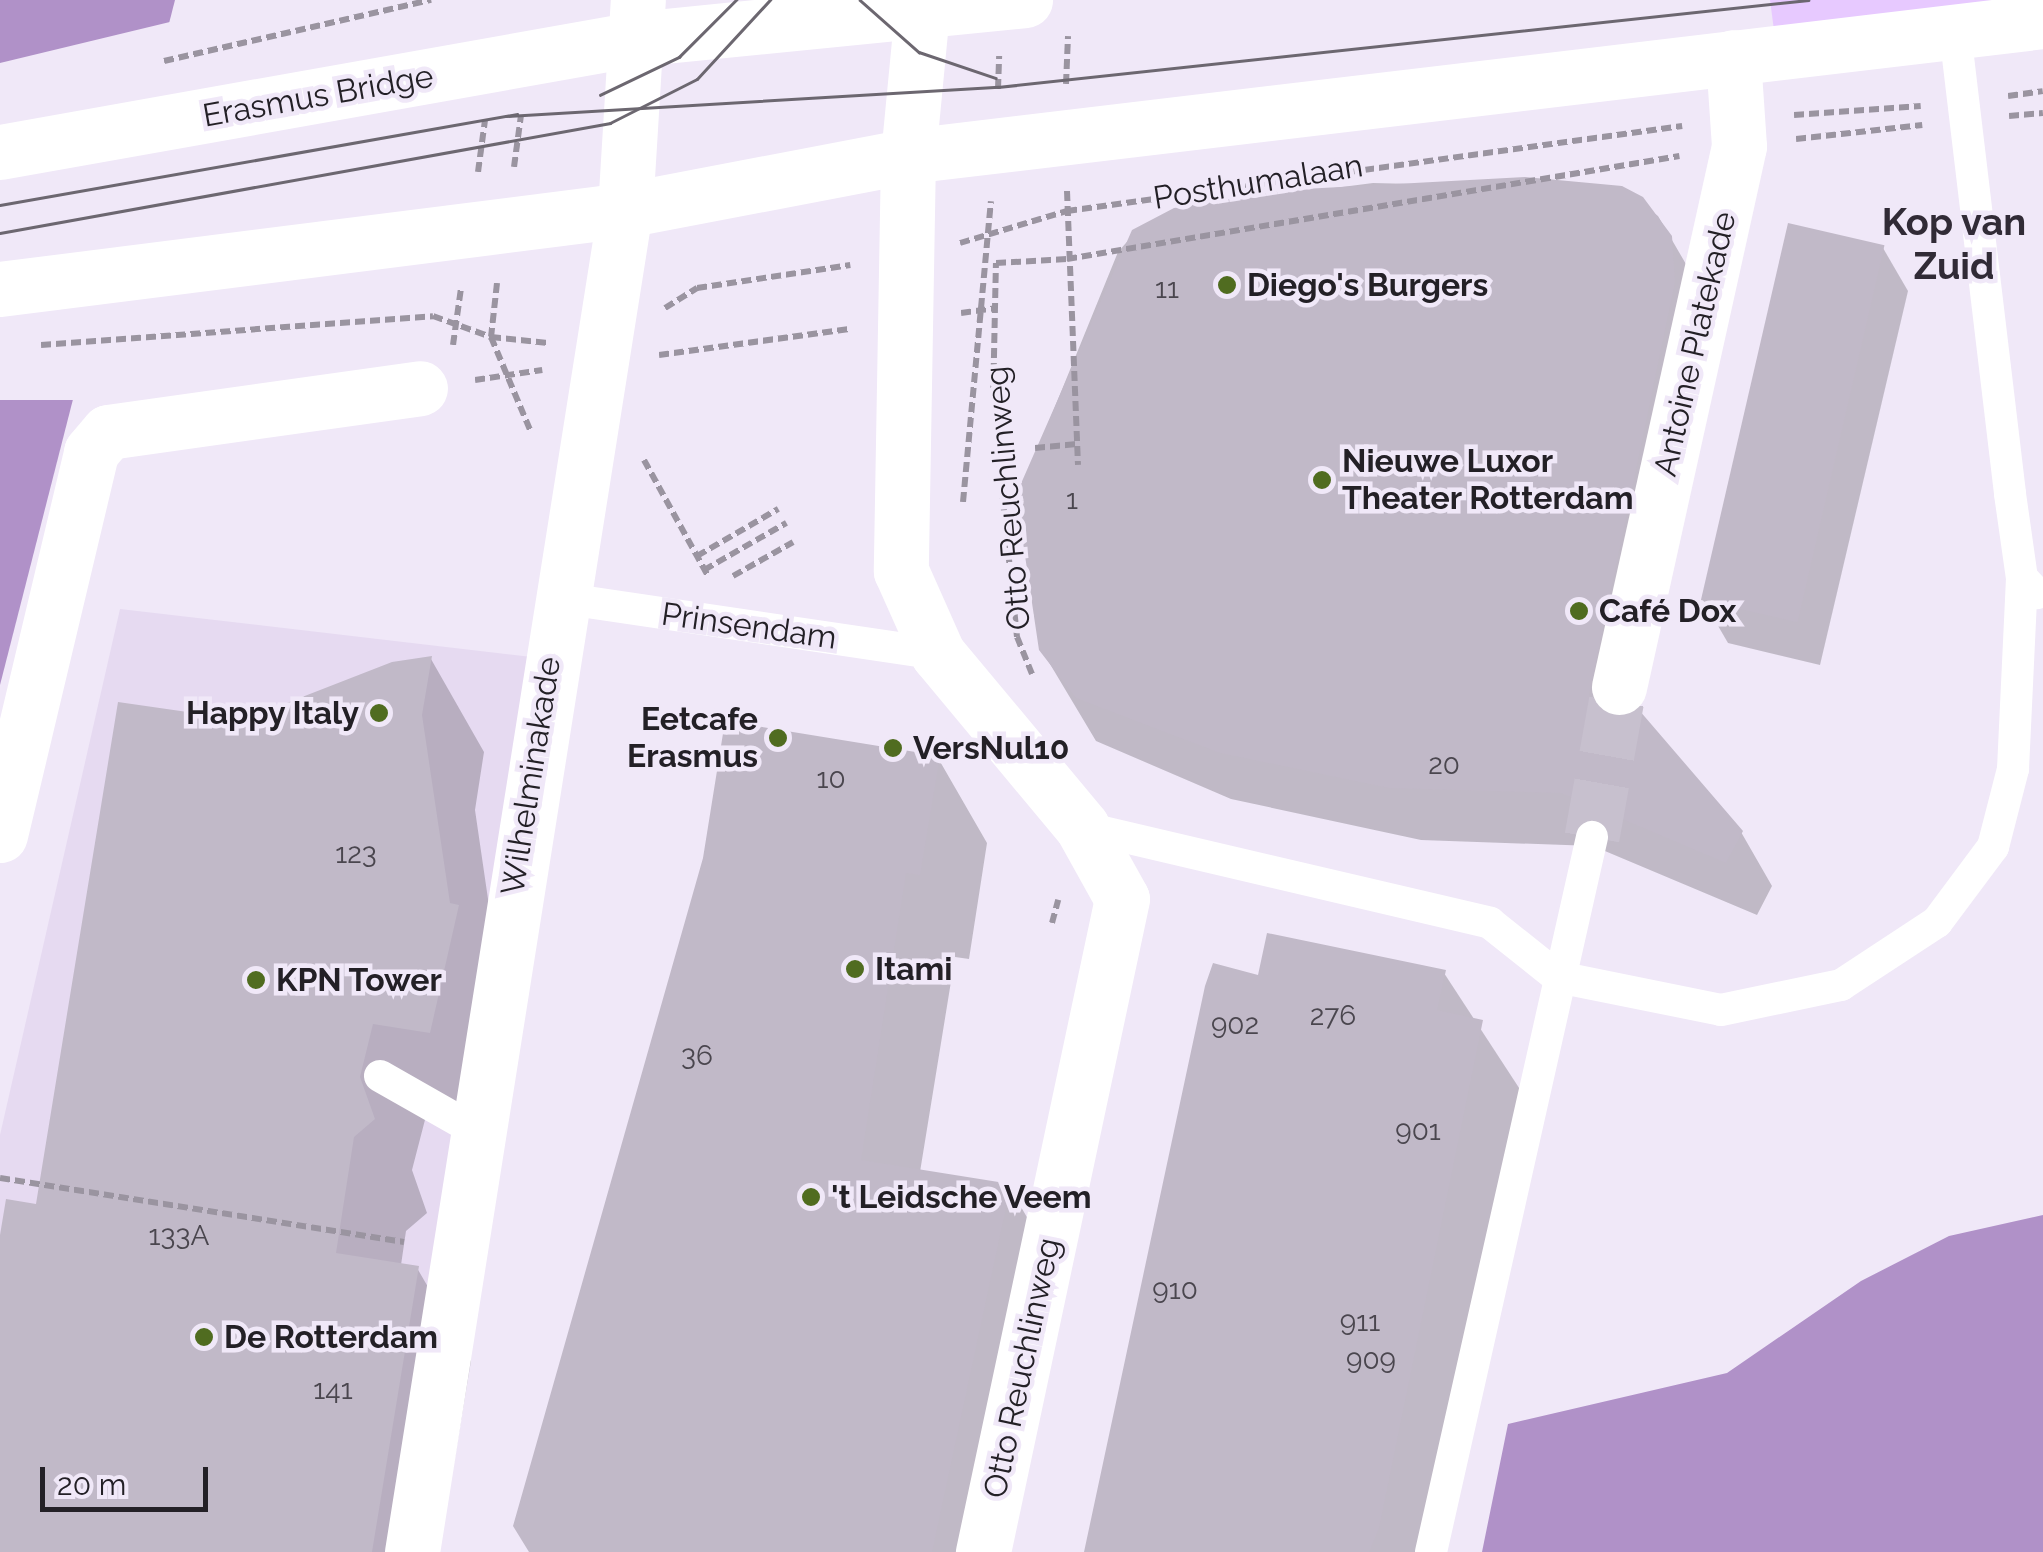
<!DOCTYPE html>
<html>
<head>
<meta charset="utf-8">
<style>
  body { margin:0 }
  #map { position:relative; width:2043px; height:1552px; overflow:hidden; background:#f0e8f8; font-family:Raleway,sans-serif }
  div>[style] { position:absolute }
  .built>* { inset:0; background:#e6daf1 }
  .green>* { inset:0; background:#e7c9ff }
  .water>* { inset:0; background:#b091c8 }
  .pier>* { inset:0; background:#f0e8f8 }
  .shadow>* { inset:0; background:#0003 }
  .building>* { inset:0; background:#c1b9c8; transform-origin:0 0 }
  .street-tunnel>* { height:55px; margin-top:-27.5px; transform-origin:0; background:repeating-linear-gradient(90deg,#c7c0ce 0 55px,transparent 0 83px) }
  .path>* { height:6px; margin-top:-3px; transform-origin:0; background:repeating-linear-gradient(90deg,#9a94a0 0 10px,transparent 0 15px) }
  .lane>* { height:32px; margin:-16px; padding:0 16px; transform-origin:16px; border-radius:16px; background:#fff }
  .street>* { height:55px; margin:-27.5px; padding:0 27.5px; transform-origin:27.5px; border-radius:27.5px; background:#fff }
  .secondary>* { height:55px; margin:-27.5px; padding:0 27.5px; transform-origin:27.5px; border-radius:27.5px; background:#fff }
  .tram>* { height:2.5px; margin:-1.25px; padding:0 1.25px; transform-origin:1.25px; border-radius:1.25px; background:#6c6770 }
  .dots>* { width:28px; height:28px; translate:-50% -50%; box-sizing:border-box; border:5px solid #f0e8f8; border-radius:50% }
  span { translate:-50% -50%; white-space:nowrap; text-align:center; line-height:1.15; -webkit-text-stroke:9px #f0e8f8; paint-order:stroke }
  .number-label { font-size:28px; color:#4a464e }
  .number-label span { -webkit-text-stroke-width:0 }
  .street-label { font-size:32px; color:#232026 }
  .poi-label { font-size:32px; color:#232026; font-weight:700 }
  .left { translate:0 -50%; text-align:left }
  .right { translate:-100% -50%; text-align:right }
  .quarter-label { font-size:38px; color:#312b36; font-weight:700 }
  .scale { position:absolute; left:40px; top:1467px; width:168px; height:45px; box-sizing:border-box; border:5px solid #232026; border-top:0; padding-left:12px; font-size:30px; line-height:35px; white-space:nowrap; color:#232026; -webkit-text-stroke:8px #f0e8f8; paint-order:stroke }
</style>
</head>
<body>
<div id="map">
  <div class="built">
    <div style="clip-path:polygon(120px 609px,575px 662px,433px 1552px,0 1552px,0 1135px)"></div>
  </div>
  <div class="green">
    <div style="clip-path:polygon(1770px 0,2043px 0,1775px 38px)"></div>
  </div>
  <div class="water">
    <div style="clip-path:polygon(0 0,175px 0,0 685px)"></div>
    <div style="clip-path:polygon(2043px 1215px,2043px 1552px,1482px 1552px,1508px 1424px,1727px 1373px,1861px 1281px,1949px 1236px)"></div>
  </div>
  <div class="pier">
    <div style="clip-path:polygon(174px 21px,76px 400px,0 400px,0 63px)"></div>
  </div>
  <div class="shadow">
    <div style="clip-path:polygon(1373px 183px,1621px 189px,1658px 216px,1690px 271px,1625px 716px,1741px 832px,1772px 886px,1757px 915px,1593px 846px,1421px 840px,1231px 799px,1096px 741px,1041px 649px,1019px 495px,1118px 252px,1140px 227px,1211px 204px)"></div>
    <div style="clip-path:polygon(1883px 248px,1908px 291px,1820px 665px,1728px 643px,1703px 600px)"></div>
    <div style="clip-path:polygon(431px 659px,484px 752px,475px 810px,500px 981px,482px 1125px,426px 1116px,412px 1170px,427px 1213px,406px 1231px,401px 1265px,417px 1268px,471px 1361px,439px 1552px,0 1552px,0 1251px,38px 1207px,243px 723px)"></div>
    <div style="clip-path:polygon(938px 758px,987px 843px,969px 959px,955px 957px,920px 1172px,1009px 1186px,1058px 1271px,998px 1552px,531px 1552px)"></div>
    <div style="clip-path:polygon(1444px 973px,1525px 1097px,1432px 1552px,1094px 1552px,1260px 978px)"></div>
  </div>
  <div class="building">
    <div style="clip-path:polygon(1525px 177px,1622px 186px,1643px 197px,1672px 236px,1675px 282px,1589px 695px,1611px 717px,1639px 710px,1743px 831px,1726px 863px,1561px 793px,1389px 788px,1220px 753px,1076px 698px,1039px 650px,1016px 495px,1132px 230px,1174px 208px,1285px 190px)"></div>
    <div style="left:1788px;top:223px;width:99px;height:387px;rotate:13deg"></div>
    <div style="clip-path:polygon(432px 656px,422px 715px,450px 903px,459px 905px,430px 1033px,373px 1024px,360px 1077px,375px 1119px,354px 1137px,336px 1253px,419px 1266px,372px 1552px,0 1552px,0 1235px,6px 1199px,36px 1204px,118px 702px,243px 720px,392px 662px)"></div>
    <div style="clip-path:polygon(725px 721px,940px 756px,920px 875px,906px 873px,861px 1160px,1011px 1184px,932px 1552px,529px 1552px,513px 1526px,703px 858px)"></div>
    <div style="clip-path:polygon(1267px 933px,1446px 970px,1437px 1010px,1483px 1020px,1379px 1528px,1369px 1552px,1084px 1552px,1205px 986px,1213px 963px,1258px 975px)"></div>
  </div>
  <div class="street-tunnel">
    <div style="left:1592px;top:837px;width:152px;rotate:-79.8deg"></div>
  </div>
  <div class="path">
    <div style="left:164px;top:61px;width:274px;rotate:-12.9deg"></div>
    <div style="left:1066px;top:84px;width:48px;rotate:-87.6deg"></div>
    <div style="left:998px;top:89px;width:33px;rotate:-88deg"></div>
    <div style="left:2008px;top:96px;width:35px;rotate:-8deg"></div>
    <div style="left:1794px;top:115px;width:127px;rotate:-4.1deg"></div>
    <div style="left:2009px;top:116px;width:34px;rotate:-5deg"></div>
    <div style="left:1796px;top:139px;width:127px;rotate:-6.3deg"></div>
    <div style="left:514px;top:167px;width:52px;rotate:-82.3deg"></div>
    <div style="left:478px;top:172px;width:52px;rotate:-82.3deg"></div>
    <div style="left:1067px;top:191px;width:274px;rotate:87.7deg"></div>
    <div style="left:960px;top:243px;width:112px;rotate:-16.7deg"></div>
    <div style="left:1067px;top:211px;width:621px;rotate:-7.87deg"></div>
    <div style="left:497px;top:283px;width:54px;rotate:96.3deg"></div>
    <div style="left:491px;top:337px;width:103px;rotate:67.2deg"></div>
    <div style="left:665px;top:308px;width:38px;rotate:-32deg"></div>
    <div style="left:697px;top:288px;width:155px;rotate:-8.5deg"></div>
    <div style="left:961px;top:313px;width:35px;rotate:-8deg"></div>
    <div style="left:41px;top:345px;width:393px;rotate:-4.2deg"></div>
    <div style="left:433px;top:316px;width:62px;rotate:19.9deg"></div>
    <div style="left:491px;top:337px;width:57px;rotate:6deg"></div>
    <div style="left:453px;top:345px;width:58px;rotate:-82deg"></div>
    <div style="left:659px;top:355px;width:192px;rotate:-7.8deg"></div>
    <div style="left:475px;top:380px;width:68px;rotate:-8.5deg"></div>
    <div style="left:1035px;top:448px;width:42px;rotate:-5.4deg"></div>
    <div style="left:644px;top:460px;width:132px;rotate:61.1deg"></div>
    <div style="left:963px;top:502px;width:302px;rotate:-84.7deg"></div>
    <div style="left:697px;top:556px;width:94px;rotate:-30.1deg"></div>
    <div style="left:704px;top:570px;width:95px;rotate:-29.8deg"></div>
    <div style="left:733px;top:576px;width:69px;rotate:-29.5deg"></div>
    <div style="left:1032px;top:674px;width:40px;rotate:-112deg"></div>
    <div style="left:1017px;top:637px;width:235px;rotate:-95.9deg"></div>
    <div style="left:993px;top:403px;width:140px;rotate:-88.8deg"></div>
    <div style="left:996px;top:263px;width:71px;rotate:-3.2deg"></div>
    <div style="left:1067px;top:259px;width:621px;rotate:-9.55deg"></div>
    <div style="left:1052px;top:923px;width:24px;rotate:-75deg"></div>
    <div style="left:0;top:1178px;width:409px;rotate:9deg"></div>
  </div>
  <div class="lane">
    <div style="left:1955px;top:32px;width:465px;rotate:83.2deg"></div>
    <div style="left:2010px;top:494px;width:85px;rotate:81.9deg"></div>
    <div style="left:2022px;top:578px;width:21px;rotate:47deg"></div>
    <div style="left:560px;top:598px;width:382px;rotate:8.4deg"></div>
    <div style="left:1082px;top:827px;width:419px;rotate:13.2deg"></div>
    <div style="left:1490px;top:923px;width:87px;rotate:38.5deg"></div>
    <div style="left:1558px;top:977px;width:166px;rotate:11.4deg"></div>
    <div style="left:1721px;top:1010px;width:123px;rotate:-11.8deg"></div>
    <div style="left:1841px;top:985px;width:115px;rotate:-33.3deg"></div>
    <div style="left:1937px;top:922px;width:94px;rotate:-53.3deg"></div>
    <div style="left:1993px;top:847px;width:81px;rotate:-75.6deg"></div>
    <div style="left:2013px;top:769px;width:191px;rotate:-87.3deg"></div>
    <div style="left:380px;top:1076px;width:112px;rotate:29.6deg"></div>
    <div style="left:1431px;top:1552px;width:733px;rotate:-77.31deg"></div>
  </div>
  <div class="street">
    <div style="left:1619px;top:687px;width:554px;rotate:-77.49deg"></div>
    <div style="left:1739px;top:146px;width:89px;rotate:-93.9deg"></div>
    <div style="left:0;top:835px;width:394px;rotate:-76.6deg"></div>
    <div style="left:91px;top:452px;width:26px;rotate:-50deg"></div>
    <div style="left:108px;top:432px;width:315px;rotate:-8deg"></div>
  </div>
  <div class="secondary">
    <div style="left:923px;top:0;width:157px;rotate:95.5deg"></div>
    <div style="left:908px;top:156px;width:415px;rotate:91deg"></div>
    <div style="left:901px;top:571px;width:91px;rotate:66deg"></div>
    <div style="left:938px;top:654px;width:225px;rotate:50.2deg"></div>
    <div style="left:1082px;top:827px;width:82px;rotate:60.9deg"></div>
    <div style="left:1122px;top:899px;width:668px;rotate:102.02deg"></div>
    <div style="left:0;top:152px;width:645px;rotate:-10.09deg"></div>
    <div style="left:635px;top:39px;width:392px;rotate:-5.7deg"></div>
    <div style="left:0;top:289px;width:630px;rotate:-7.2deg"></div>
    <div style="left:625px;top:210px;width:288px;rotate:-10.8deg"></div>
    <div style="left:908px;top:156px;width:1143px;rotate:-6.78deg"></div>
    <div style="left:412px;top:1552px;width:1359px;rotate:-80.98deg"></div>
    <div style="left:625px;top:210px;width:210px;rotate:-86.5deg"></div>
  </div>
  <div class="tram">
    <div style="left:860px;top:0;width:79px;rotate:41.4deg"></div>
    <div style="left:919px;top:52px;width:81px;rotate:18.7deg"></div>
    <div style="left:600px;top:95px;width:88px;rotate:-25.7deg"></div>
    <div style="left:679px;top:57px;width:81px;rotate:-45deg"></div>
    <div style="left:506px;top:116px;width:493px;rotate:-3.4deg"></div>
    <div style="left:998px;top:87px;width:815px;rotate:-6.13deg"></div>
    <div style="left:0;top:205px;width:525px;rotate:-9.98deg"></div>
    <div style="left:0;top:233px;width:620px;rotate:-10.22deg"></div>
    <div style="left:610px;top:123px;width:97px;rotate:-26.8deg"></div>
    <div style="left:697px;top:79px;width:108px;rotate:-47.3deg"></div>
  </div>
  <div class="dots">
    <div style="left:1227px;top:285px;background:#506c20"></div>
    <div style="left:1322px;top:480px;background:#506c20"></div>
    <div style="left:1579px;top:611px;background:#506c20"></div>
    <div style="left:379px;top:713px;background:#506c20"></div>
    <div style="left:778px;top:738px;background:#506c20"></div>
    <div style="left:893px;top:748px;background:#506c20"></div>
    <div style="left:855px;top:969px;background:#506c20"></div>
    <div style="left:256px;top:980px;background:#506c20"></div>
    <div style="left:811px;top:1197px;background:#506c20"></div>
    <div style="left:204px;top:1337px;background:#506c20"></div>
  </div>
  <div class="number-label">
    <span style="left:1167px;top:289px">11</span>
    <span style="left:1072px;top:500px">1</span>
    <span style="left:1444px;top:765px">20</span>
    <span style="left:831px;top:779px">10</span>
    <span style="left:356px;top:854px">123</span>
    <span style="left:1333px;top:1016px">276</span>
    <span style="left:1235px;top:1025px">902</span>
    <span style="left:697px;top:1056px">36</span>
    <span style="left:1418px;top:1131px">901</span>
    <span style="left:179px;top:1236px">133A</span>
    <span style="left:1175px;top:1290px">910</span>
    <span style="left:1360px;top:1322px">911</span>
    <span style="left:1371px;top:1360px">909</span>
    <span style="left:333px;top:1390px">141</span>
  </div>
  <div class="street-label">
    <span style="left:318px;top:96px;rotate:-10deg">Erasmus Bridge</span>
    <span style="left:1258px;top:182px;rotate:-9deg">Posthumalaan</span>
    <span style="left:1695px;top:344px;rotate:-77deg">Antoine Platekade</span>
    <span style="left:1008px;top:498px;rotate:-95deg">Otto Reuchlinweg</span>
    <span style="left:749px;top:626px;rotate:8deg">Prinsendam</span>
    <span style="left:531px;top:776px;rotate:-81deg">Wilhelminakade</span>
    <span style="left:1022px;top:1368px;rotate:-78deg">Otto Reuchlinweg</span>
  </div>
  <div class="poi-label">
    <span class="left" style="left:1247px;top:285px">Diego's Burgers</span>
    <span class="left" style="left:1342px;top:480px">Nieuwe Luxor<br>Theater Rotterdam</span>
    <span class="left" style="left:1599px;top:611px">Café Dox</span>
    <span class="right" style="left:359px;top:713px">Happy Italy</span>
    <span class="right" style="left:758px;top:738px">Eetcafe<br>Erasmus</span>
    <span class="left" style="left:913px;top:748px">VersNul10</span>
    <span class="left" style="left:875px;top:969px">Itami</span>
    <span class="left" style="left:276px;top:980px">KPN Tower</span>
    <span class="left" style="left:831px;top:1197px">'t Leidsche Veem</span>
    <span class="left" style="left:224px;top:1337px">De Rotterdam</span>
  </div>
  <div class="quarter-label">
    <span style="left:1954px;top:244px">Kop van<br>Zuid</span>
  </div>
  <div class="scale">20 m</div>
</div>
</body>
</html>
